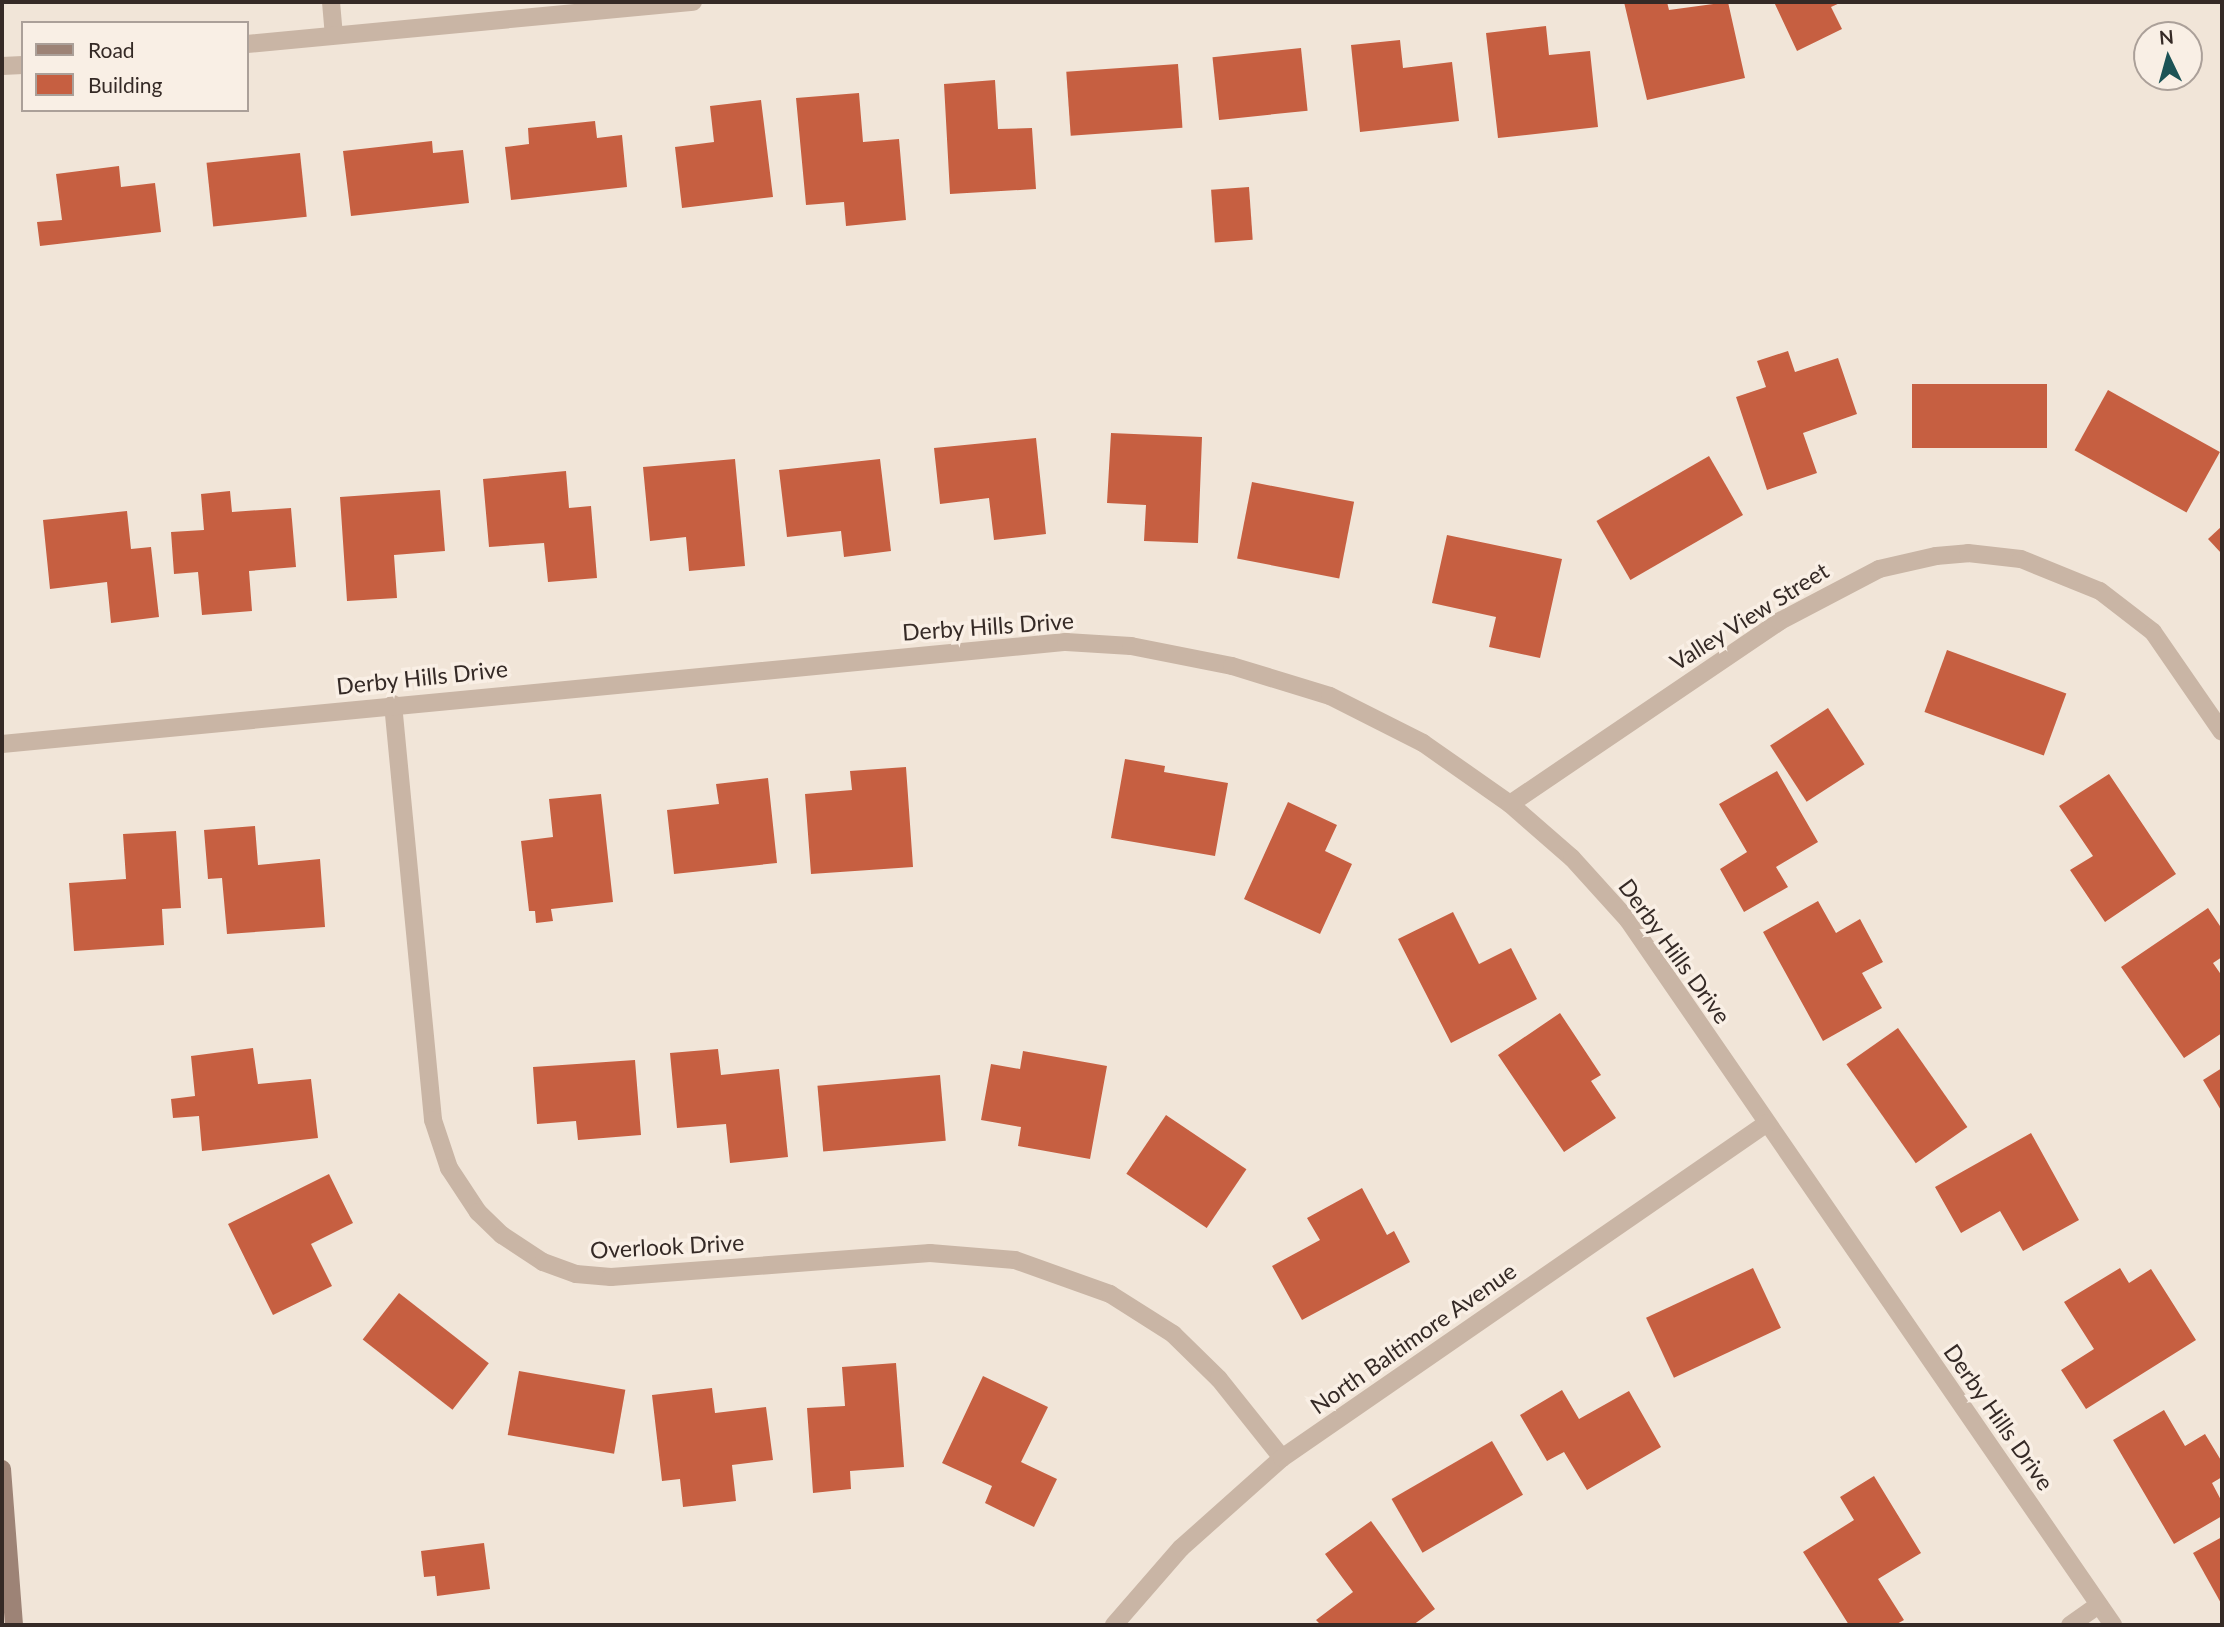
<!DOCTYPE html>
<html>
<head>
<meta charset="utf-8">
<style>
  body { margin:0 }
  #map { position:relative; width:2224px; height:1627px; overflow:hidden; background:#f1e5d8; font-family:Lato,sans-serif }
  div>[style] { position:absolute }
  .building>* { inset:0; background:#c65f41; transform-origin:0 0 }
  .street>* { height:18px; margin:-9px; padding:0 9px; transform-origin:9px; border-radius:9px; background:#c9b5a5 }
  .secondary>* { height:18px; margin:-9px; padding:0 9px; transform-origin:9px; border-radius:9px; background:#9d8376 }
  span { translate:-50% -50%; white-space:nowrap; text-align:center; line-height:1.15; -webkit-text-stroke:7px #f9efe5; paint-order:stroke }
  .street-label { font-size:23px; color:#352a26 }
  .frame { position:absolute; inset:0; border:4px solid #352a26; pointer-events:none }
  .legend { position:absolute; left:21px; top:21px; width:228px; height:91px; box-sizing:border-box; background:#f9efe5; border:2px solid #aba099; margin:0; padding:9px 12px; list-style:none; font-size:21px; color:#352a26 }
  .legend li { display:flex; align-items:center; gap:14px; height:35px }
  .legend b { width:35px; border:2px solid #aba099 }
  .north { position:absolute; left:2133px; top:21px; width:70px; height:70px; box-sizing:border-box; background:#f9efe5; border:2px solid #aba099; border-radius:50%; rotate:355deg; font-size:19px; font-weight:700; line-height:28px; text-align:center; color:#352a26 }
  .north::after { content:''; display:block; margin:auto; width:24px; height:32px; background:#1c5356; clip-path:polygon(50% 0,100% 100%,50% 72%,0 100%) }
</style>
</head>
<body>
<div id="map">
  <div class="building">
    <div style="clip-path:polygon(1624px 2px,1667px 2px,1669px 10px,1728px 2px,1745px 78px,1647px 100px)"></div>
    <div style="clip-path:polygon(1774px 2px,1842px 2px,1831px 7px,1842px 29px,1797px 51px)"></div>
    <div style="clip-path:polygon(1546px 26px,1549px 55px,1590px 51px,1598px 127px,1498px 138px,1486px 33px)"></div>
    <div style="clip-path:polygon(1400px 40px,1403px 68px,1452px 62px,1459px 121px,1360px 132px,1351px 45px)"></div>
    <div style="left:1301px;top:48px;width:63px;height:89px;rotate:84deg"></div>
    <div style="left:1178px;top:64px;width:64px;height:112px;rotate:86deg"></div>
    <div style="clip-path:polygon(995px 80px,998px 129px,1032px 128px,1036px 189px,950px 194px,944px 84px)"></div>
    <div style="clip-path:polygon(859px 93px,863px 142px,899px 139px,906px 220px,846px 226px,844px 202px,806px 205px,796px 98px)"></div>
    <div style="clip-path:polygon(761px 100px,773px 197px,682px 208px,675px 147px,714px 142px,710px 106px)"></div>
    <div style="clip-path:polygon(595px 121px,597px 138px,622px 135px,627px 187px,511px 200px,505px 147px,529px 144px,528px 128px)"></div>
    <div style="clip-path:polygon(432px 141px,433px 153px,463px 150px,469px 203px,351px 216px,343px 151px)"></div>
    <div style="left:300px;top:153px;width:64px;height:94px;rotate:84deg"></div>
    <div style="clip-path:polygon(119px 166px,121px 187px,155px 183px,161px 232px,40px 246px,37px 222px,62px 220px,56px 174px)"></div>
    <div style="left:1249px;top:187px;width:53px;height:38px;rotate:86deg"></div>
    <div style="clip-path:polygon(1788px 351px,1795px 372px,1838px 358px,1857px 414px,1803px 433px,1817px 473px,1767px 490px,1736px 397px,1766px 387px,1757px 361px)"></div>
    <div style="left:1912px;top:384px;width:135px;height:64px"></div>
    <div style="left:2108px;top:390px;width:128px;height:69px;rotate:29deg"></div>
    <div style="clip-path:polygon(1111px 433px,1202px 437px,1198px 543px,1144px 541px,1146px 505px,1107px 503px)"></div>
    <div style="clip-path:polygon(1036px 438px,1046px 534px,994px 540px,989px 498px,940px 504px,934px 448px)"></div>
    <div style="left:1709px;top:456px;width:68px;height:130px;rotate:60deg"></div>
    <div style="clip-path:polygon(735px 459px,745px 566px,689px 571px,686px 537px,650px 541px,643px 467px)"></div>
    <div style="clip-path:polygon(880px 459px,891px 551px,844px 557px,841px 531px,787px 537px,779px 470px)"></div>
    <div style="clip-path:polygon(566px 471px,569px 508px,591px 506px,597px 578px,548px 582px,544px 543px,489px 547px,483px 479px)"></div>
    <div style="left:1252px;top:482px;width:104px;height:78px;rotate:11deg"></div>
    <div style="clip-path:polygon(440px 490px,445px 551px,394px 555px,397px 598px,347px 601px,340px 497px)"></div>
    <div style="clip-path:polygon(230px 491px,232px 512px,291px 508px,296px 567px,249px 571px,252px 611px,202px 615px,198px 572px,174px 574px,171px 532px,204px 530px,201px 494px)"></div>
    <div style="clip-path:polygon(127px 511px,131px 549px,151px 547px,159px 617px,111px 623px,107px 582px,50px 589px,43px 520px)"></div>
    <div style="clip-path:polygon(2222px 526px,2222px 554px,2208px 539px)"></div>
    <div style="clip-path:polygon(1447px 535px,1562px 559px,1540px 658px,1489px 647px,1496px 617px,1432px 603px)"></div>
    <div style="left:1947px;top:650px;width:127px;height:66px;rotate:20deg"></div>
    <div style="left:1828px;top:708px;width:67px;height:69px;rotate:57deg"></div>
    <div style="clip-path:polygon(1125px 759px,1165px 766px,1164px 772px,1228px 783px,1215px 856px,1111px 838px)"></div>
    <div style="clip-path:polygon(906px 767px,913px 867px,811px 874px,805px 794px,852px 790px,850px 771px)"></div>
    <div style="clip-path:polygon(1777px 771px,1818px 842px,1776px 867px,1788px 887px,1744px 912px,1720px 869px,1747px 852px,1719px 804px)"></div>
    <div style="clip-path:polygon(2109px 774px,2176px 874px,2105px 922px,2070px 870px,2093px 856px,2059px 806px)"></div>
    <div style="clip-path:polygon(768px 778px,777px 863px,674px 874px,667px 810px,719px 804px,716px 784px)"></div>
    <div style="clip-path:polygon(601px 794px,613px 902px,551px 909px,553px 921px,536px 923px,535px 911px,529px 911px,521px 841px,553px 837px,549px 799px)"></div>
    <div style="clip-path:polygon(1288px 802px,1337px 825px,1325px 851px,1352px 864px,1320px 934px,1244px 899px)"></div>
    <div style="clip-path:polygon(255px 826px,258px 865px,320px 859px,325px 927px,227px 934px,222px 878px,208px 879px,204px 830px)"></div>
    <div style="clip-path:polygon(176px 831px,181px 908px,162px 909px,164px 945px,74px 951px,69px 883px,126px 879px,123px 834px)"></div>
    <div style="clip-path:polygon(1818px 901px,1836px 933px,1860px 919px,1883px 962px,1862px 973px,1882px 1008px,1823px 1041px,1763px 932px)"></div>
    <div style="clip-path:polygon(2208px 908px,2222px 929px,2222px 957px,2213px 963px,2222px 976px,2222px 1033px,2184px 1058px,2121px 967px)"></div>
    <div style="clip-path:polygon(1453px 912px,1479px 964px,1511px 948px,1537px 999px,1451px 1043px,1398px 939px)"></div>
    <div style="clip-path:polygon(1560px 1013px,1601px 1075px,1591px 1081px,1616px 1118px,1564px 1152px,1498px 1055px)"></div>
    <div style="left:1898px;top:1028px;width:121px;height:63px;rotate:55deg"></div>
    <div style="clip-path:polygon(253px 1048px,258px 1084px,311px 1079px,318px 1138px,202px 1151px,199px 1116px,173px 1118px,171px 1099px,195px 1096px,191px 1056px)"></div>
    <div style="clip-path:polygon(718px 1049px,721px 1075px,779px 1069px,788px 1157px,730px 1163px,726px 1124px,677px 1128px,670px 1053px)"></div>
    <div style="clip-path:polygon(1023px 1051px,1107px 1066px,1090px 1159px,1018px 1146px,1021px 1127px,981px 1120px,991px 1064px,1020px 1069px)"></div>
    <div style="clip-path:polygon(635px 1060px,641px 1135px,578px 1140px,576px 1121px,537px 1124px,533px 1067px)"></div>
    <div style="clip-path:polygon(2222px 1068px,2222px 1112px,2203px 1080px)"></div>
    <div style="left:940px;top:1075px;width:66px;height:123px;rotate:85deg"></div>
    <div style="left:1166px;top:1115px;width:97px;height:71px;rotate:34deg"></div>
    <div style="clip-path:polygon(2031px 1133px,2079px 1220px,2023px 1251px,2000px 1211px,1961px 1233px,1935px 1187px)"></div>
    <div style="clip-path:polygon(329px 1174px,353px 1223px,311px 1244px,332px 1286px,273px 1315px,228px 1224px)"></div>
    <div style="clip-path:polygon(1362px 1188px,1387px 1235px,1394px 1231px,1410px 1262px,1302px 1320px,1272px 1266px,1320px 1240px,1307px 1218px)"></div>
    <div style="left:1753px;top:1268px;width:66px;height:118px;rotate:65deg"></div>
    <div style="clip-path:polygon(2120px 1268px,2129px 1283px,2151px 1269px,2196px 1340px,2086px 1409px,2061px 1370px,2094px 1349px,2064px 1302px)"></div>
    <div style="left:399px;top:1293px;width:114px;height:59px;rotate:38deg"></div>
    <div style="clip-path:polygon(896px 1363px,904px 1467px,850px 1471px,851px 1489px,813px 1493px,807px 1408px,845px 1406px,842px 1367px)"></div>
    <div style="left:519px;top:1371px;width:108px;height:65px;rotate:10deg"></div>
    <div style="clip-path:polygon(983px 1376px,1048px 1407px,1021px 1462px,1057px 1479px,1034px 1527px,985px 1503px,992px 1486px,942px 1463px)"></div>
    <div style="clip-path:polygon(712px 1388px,715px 1413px,766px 1407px,773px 1460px,732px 1465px,736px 1501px,683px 1507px,680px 1479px,662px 1481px,652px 1395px)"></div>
    <div style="clip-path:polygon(1562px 1390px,1579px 1419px,1629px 1391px,1661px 1447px,1587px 1490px,1564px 1452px,1547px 1461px,1520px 1415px)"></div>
    <div style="clip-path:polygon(2164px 1410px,2185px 1446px,2205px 1434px,2222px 1462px,2222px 1477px,2212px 1483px,2222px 1502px,2222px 1516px,2174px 1544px,2113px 1440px)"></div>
    <div style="left:1492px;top:1441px;width:62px;height:116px;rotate:60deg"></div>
    <div style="clip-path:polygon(1874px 1476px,1921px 1553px,1878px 1579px,1904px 1620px,1895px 1625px,1849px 1625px,1803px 1552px,1854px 1520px,1840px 1497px)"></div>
    <div style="clip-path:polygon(1371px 1521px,1435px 1609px,1413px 1625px,1321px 1625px,1316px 1620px,1353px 1592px,1325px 1554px)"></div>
    <div style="clip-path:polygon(2222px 1537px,2222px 1605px,2193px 1553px)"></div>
    <div style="clip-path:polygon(484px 1543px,490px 1589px,437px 1596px,435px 1576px,424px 1577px,421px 1551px)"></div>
  </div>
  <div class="street">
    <div style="left:331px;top:2px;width:33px;rotate:85deg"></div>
    <div style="left:247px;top:44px;width:448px;rotate:-5.4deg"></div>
    <div style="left:2px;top:66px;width:21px;rotate:-3deg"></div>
    <div style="left:393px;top:704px;width:418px;rotate:84.5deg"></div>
    <div style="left:433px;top:1120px;width:51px;rotate:71.6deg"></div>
    <div style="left:449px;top:1168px;width:53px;rotate:56.6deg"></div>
    <div style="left:478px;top:1212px;width:33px;rotate:44deg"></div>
    <div style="left:502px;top:1235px;width:49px;rotate:33.4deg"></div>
    <div style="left:543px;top:1262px;width:35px;rotate:20deg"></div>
    <div style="left:576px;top:1274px;width:35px;rotate:5deg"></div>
    <div style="left:611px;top:1277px;width:320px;rotate:-4.3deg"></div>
    <div style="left:930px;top:1253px;width:85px;rotate:4.7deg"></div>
    <div style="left:1015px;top:1260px;width:101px;rotate:19.7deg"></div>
    <div style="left:1110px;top:1294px;width:75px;rotate:32.4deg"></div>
    <div style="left:1173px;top:1334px;width:64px;rotate:44.4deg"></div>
    <div style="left:1219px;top:1379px;width:101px;rotate:51.4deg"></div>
    <div style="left:2px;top:744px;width:1069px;rotate:-5.48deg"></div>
    <div style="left:1066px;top:642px;width:65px;rotate:3.5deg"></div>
    <div style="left:1131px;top:646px;width:103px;rotate:11.2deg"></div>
    <div style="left:1232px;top:666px;width:102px;rotate:17deg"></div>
    <div style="left:1330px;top:696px;width:104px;rotate:26.8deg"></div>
    <div style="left:1423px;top:743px;width:106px;rotate:35deg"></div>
    <div style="left:1510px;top:804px;width:82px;rotate:41.1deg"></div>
    <div style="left:1572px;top:858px;width:84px;rotate:47.9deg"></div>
    <div style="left:1628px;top:920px;width:856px;rotate:55.47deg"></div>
    <div style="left:1510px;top:804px;width:326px;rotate:-34.1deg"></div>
    <div style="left:1780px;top:621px;width:112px;rotate:-27.7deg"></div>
    <div style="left:1879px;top:569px;width:58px;rotate:-12.8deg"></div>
    <div style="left:1936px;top:556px;width:32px;rotate:-5deg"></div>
    <div style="left:1968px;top:553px;width:53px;rotate:6.5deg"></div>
    <div style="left:2021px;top:559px;width:85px;rotate:22.1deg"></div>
    <div style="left:2100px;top:591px;width:67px;rotate:37.7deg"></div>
    <div style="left:2153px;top:632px;width:121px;rotate:55.4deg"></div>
    <div style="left:1114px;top:1625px;width:102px;rotate:-49deg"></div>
    <div style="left:1181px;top:1548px;width:135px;rotate:-41.7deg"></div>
    <div style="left:1282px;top:1458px;width:589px;rotate:-34.63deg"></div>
    <div style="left:2070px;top:1625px;width:35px;rotate:-35deg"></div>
  </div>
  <div class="secondary">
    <div style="left:2px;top:1469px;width:156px;rotate:85.6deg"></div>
  </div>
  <div class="street-label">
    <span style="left:1749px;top:616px;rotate:-32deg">Valley View Street</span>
    <span style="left:988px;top:626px;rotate:-4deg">Derby Hills Drive</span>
    <span style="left:422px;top:677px;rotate:-6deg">Derby Hills Drive</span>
    <span style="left:1675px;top:951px;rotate:54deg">Derby Hills Drive</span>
    <span style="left:667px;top:1246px;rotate:-3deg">Overlook Drive</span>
    <span style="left:1413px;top:1338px;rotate:-35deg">North Baltimore Avenue</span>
    <span style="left:1999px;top:1417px;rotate:55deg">Derby Hills Drive</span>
  </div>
  <div class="frame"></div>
  <ul class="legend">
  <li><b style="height:9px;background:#9d8376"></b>Road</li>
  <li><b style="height:19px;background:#c65f41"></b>Building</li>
  </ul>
  <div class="north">N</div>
</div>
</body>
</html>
